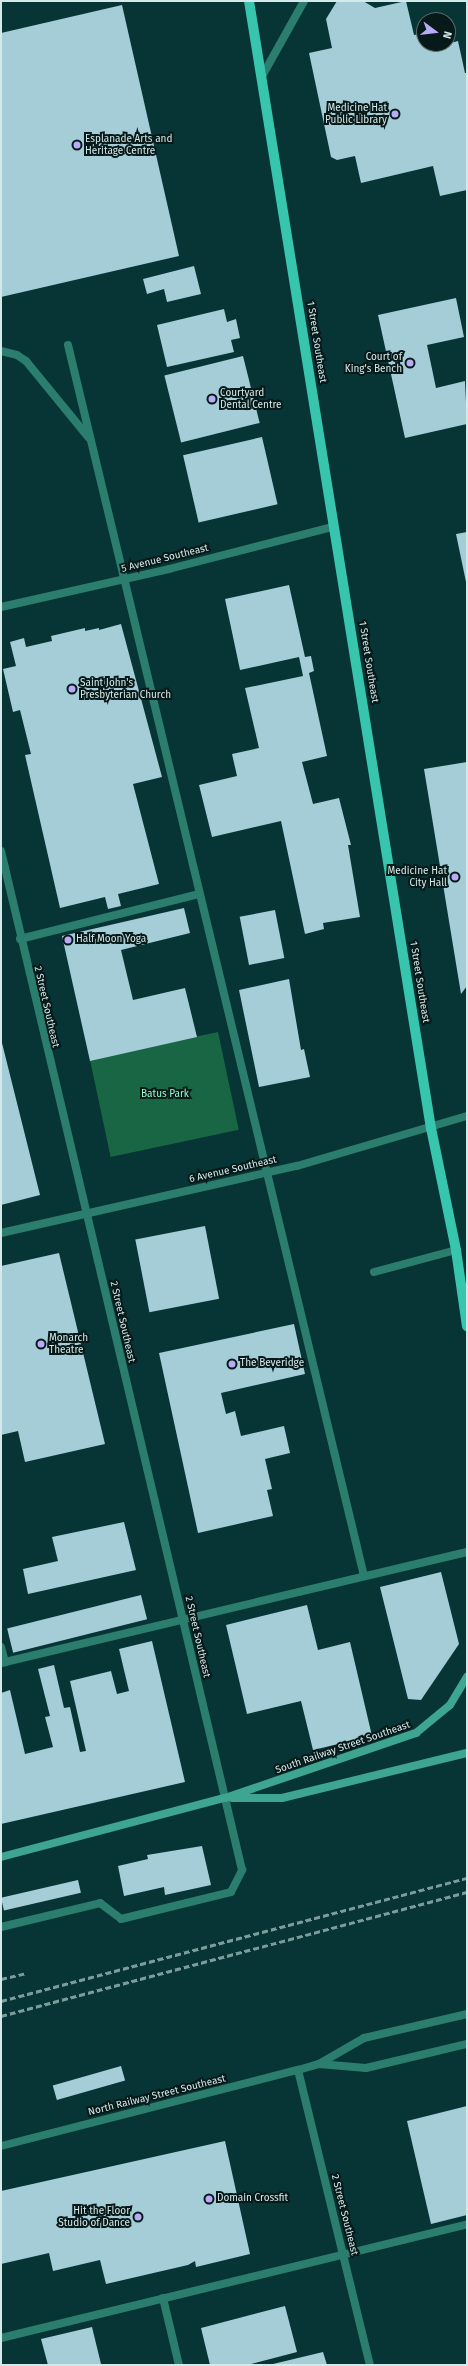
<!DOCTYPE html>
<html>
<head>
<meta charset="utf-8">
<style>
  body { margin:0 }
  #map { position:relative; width:468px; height:2366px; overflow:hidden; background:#073435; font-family:"Fira Sans",sans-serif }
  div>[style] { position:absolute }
  .green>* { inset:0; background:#186643; transform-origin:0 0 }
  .building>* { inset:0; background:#a4cdd8; transform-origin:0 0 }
  .service>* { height:8px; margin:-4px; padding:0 4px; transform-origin:4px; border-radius:4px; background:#2b7d6d }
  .minor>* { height:8px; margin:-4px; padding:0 4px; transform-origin:4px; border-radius:4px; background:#2b7d6d }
  .tertiary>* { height:8px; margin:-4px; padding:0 4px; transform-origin:4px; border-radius:4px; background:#2b7d6d }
  .secondary>* { height:8px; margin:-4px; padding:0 4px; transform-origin:4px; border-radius:4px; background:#3ea591 }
  .primary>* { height:10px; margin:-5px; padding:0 5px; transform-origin:5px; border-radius:5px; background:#37c6ad }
  .rail>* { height:3px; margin-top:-1.5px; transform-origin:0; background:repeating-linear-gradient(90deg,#7c9c9c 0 6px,transparent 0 9px) }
  .dots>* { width:11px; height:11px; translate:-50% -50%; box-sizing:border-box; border:2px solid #081919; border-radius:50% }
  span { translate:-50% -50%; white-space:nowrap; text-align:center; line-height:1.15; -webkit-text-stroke:4px #081919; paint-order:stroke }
  .poi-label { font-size:10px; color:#d4eaea }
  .right { translate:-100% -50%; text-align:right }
  .left { translate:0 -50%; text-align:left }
  .street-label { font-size:10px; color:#d4eaea }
  .park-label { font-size:10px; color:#98fdc7 }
  .frame { position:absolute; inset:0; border:2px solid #d4eaea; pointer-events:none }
  .north { position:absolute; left:416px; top:12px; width:40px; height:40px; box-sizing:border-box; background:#081919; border:1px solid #5a6d6d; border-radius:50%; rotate:105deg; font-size:11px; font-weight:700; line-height:16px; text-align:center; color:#d4eaea }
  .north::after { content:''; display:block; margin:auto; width:14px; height:18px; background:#b8abf7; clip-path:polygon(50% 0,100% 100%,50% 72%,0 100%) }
</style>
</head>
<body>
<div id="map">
  <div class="green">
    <div style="left:218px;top:1032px;width:100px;height:131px;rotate:78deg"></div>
  </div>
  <div class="building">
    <div style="clip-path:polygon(337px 1px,363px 1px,375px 8px,406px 1px,414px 35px,424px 33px,424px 44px,443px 45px,458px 41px,465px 73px,467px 73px,467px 190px,440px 196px,433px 166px,361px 183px,355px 156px,337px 160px,331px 157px,309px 53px,332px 48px,326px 19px)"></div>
    <div style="clip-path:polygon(122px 5px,179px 256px,1px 297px,1px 33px)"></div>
    <div style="clip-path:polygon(194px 266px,201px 294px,167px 302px,164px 289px,147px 294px,143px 279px)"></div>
    <div style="clip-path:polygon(456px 298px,464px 337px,427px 345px,436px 388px,465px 381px,467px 424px,405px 438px,378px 315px)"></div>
    <div style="clip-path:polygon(224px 309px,227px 322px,236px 319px,240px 338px,231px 340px,234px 352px,167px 367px,157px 325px)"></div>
    <div style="left:243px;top:356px;width:69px;height:81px;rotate:76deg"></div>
    <div style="left:262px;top:437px;width:69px;height:81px;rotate:77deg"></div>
    <div style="clip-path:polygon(467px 532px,467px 582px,466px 582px,456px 534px)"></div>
    <div style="clip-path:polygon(289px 585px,305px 657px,311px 656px,314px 671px,309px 673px,327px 756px,302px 762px,313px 804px,339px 798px,351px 845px,348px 845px,360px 917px,323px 923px,324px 929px,305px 934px,281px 821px,212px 837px,199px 785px,237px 776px,232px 754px,259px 748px,245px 688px,303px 676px,299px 657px,240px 670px,225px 599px)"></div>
    <div style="clip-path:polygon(121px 624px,162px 777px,133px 784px,159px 884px,118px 894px,121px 906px,108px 909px,105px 897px,60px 908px,25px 755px,31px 754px,20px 710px,13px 712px,3px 669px,16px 666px,10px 642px,24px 638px,26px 647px,52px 641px,51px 636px,85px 628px,85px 631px,99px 628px,99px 630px)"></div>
    <div style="clip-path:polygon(467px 762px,467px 986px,461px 994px,424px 769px)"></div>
    <div style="clip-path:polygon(184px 908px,190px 933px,121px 950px,133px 1000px,185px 988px,197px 1037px,90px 1061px,62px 936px)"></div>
    <div style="left:275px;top:910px;width:49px;height:36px;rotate:79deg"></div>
    <div style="clip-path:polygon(289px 979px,301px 1050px,304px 1049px,310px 1077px,259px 1087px,239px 990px)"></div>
    <div style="clip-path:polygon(1px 1039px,40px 1195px,1px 1205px)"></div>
    <div style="left:205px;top:1226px;width:74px;height:71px;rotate:79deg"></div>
    <div style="clip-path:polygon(59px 1253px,105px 1444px,25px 1462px,18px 1431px,1px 1435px,1px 1266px)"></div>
    <div style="clip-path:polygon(294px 1324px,305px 1374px,221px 1393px,226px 1414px,235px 1411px,241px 1436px,284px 1426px,290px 1453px,265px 1459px,272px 1489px,267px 1490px,273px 1516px,198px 1533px,159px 1353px)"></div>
    <div style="clip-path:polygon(124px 1522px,136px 1570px,28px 1594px,23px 1569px,58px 1561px,52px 1537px)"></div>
    <div style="clip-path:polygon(441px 1572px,459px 1644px,421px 1700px,408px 1699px,380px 1587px)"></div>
    <div style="left:141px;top:1595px;width:25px;height:138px;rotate:76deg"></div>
    <div style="clip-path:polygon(307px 1605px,318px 1650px,350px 1642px,372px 1736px,313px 1750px,301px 1701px,247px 1714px,226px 1625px)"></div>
    <div style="clip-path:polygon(152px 1641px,185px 1782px,1px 1824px,1px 1693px,10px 1690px,25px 1754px,53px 1747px,45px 1717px,50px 1716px,38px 1669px,54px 1665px,64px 1708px,70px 1707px,80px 1752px,86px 1751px,70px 1681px,111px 1671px,117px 1694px,129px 1691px,119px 1649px)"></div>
    <div style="clip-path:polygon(202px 1846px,211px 1885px,165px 1895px,164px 1887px,124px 1896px,118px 1866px,148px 1859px,147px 1855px)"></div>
    <div style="left:78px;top:1880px;width:13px;height:79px;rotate:77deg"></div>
    <div style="left:121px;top:2066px;width:15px;height:71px;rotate:74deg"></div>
    <div style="clip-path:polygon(467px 2106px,467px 2215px,431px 2224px,407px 2121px)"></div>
    <div style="clip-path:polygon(225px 2141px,250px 2254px,196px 2267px,195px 2261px,188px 2265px,106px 2284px,100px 2260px,53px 2271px,49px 2253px,1px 2264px,1px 2191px)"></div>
    <div style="clip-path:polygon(285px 2306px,297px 2352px,247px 2365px,210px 2365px,201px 2328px)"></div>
    <div style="clip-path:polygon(92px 2327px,101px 2364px,48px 2365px,41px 2339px)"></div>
    <div style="clip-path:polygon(323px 2352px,327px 2365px,273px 2365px,273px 2364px)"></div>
  </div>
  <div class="service">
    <div style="left:261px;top:78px;width:88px;rotate:-60.8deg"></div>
    <div style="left:68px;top:345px;width:1266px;rotate:76.48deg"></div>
    <div style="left:1px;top:351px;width:16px;rotate:14deg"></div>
    <div style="left:17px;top:355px;width:11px;rotate:34deg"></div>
    <div style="left:26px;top:361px;width:99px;rotate:50.7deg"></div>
    <div style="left:20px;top:939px;width:185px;rotate:-14.1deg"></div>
    <div style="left:374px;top:1272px;width:85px;rotate:-15deg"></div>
    <div style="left:1px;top:1647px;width:16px;rotate:75deg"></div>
    <div style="left:1px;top:1663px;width:479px;rotate:-13.4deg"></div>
    <div style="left:1px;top:1927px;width:102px;rotate:-13.6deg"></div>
    <div style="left:100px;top:1903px;width:26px;rotate:37deg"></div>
    <div style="left:121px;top:1919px;width:113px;rotate:-13.8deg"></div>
    <div style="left:231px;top:1892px;width:25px;rotate:-63deg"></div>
    <div style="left:242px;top:1870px;width:74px;rotate:-103.3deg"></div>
    <div style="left:163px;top:2298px;width:69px;rotate:76.6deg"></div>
    <div style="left:1px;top:2338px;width:480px;rotate:-13.7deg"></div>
  </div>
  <div class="minor">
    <div style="left:1px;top:607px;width:172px;rotate:-12.7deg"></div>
    <div style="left:169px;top:569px;width:169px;rotate:-14.4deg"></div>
    <div style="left:298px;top:2070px;width:304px;rotate:76.3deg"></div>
  </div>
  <div class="tertiary">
    <div style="left:1px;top:851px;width:973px;rotate:76.69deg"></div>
    <div style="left:1px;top:1233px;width:303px;rotate:-12.8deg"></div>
    <div style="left:297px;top:1166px;width:177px;rotate:-16.4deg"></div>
    <div style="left:319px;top:2064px;width:47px;rotate:4.9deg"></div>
    <div style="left:366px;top:2068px;width:104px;rotate:-13.4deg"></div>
    <div style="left:1px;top:2146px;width:307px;rotate:-14.4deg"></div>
    <div style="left:298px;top:2070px;width:22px;rotate:-16deg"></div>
    <div style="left:319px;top:2064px;width:52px;rotate:-30deg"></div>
    <div style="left:364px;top:2038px;width:106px;rotate:-13.1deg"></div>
  </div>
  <div class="secondary">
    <div style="left:232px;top:1798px;width:50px"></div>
    <div style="left:282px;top:1798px;width:190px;rotate:-13.7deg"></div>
    <div style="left:1px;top:1857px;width:232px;rotate:-14.8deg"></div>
    <div style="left:225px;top:1798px;width:202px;rotate:-18.8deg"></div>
    <div style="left:416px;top:1733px;width:44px;rotate:-39.5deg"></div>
    <div style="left:450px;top:1705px;width:33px;rotate:-59deg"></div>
  </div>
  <div class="primary">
    <div style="left:249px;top:1px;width:1142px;rotate:80.83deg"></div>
    <div style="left:431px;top:1128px;width:125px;rotate:78.4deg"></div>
    <div style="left:456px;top:1250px;width:77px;rotate:81.8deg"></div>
  </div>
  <div class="rail">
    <div style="left:1px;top:1979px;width:26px;rotate:-13deg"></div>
    <div style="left:1px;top:2001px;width:482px;rotate:-14.8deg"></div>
    <div style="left:1px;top:2016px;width:482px;rotate:-14.9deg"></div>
  </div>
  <div class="dots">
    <div style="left:395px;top:114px;background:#b8abf7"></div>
    <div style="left:77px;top:145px;background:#b8abf7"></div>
    <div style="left:410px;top:363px;background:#b8abf7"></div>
    <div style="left:212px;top:399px;background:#b8abf7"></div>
    <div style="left:72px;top:689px;background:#b8abf7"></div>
    <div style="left:455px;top:877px;background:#b8abf7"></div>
    <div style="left:68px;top:940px;background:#b8abf7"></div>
    <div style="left:41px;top:1344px;background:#b8abf7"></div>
    <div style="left:232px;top:1364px;background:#b8abf7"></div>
    <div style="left:209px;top:2199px;background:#b8abf7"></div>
    <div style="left:138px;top:2217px;background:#b8abf7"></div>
  </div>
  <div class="poi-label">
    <span class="right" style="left:387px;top:114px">Medicine Hat<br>Public Library</span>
    <span class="left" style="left:85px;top:145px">Esplanade Arts and<br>Heritage Centre</span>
    <span class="right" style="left:402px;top:363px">Court of<br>King's Bench</span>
    <span class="left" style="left:220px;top:399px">Courtyard<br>Dental Centre</span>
    <span class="left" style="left:80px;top:689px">Saint John's<br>Presbyterian Church</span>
    <span class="right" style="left:447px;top:877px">Medicine Hat<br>City Hall</span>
    <span class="left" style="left:76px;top:940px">Half Moon Yoga</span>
    <span class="left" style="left:49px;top:1344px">Monarch<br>Theatre</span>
    <span class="left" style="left:240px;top:1364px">The Beveridge</span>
    <span class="left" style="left:217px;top:2199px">Domain Crossfit</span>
    <span class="right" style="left:130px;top:2217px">Hit the Floor<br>Studio of Dance</span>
  </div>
  <div class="street-label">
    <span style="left:316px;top:342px;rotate:81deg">1 Street Southeast</span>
    <span style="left:165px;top:559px;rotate:-14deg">5 Avenue Southeast</span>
    <span style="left:368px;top:662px;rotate:81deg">1 Street Southeast</span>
    <span style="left:419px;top:982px;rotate:81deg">1 Street Southeast</span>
    <span style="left:46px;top:1007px;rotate:77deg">2 Street Southeast</span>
    <span style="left:233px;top:1170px;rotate:-13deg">6 Avenue Southeast</span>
    <span style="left:122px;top:1322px;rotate:77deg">2 Street Southeast</span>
    <span style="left:197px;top:1637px;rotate:77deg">2 Street Southeast</span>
    <span style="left:343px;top:1748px;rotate:-19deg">South Railway Street Southeast</span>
    <span style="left:157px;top:2096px;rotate:-14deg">North Railway Street Southeast</span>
    <span style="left:344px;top:2215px;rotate:76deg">2 Street Southeast</span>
  </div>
  <div class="park-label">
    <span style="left:165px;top:1095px">Batus Park</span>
  </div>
  <div class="frame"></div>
  <div class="north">N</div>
</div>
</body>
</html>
